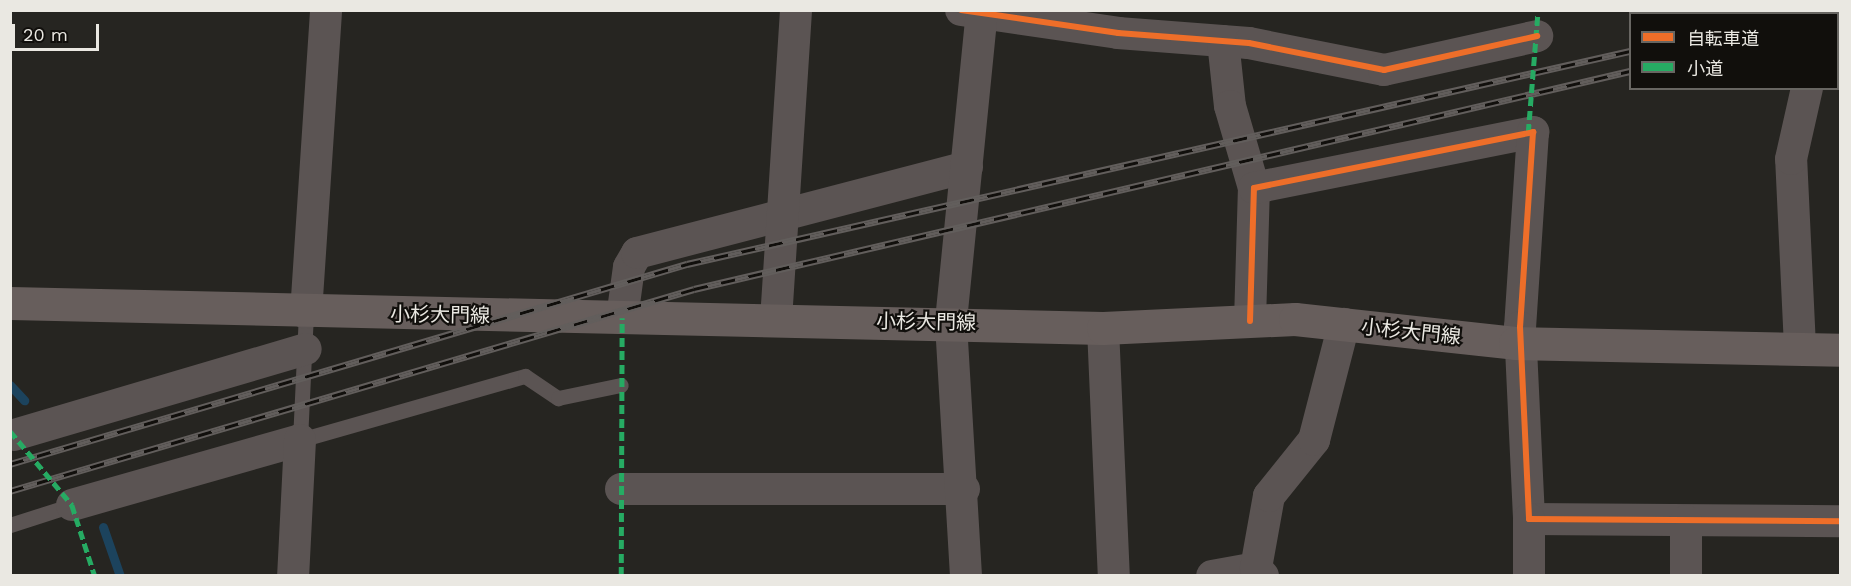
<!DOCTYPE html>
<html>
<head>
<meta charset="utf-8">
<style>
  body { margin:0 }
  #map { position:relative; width:1851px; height:586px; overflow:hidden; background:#262521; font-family:"Work Sans","Noto Sans JP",sans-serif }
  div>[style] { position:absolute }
  .stream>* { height:9px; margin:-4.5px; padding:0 4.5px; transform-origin:4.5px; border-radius:4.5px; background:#1c435d }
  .service>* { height:15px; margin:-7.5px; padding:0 7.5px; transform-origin:7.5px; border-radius:7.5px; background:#5b5453 }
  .minor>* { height:32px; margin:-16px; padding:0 16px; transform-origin:16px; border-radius:16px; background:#5b5453 }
  .secondary>* { height:33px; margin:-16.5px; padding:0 16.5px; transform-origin:16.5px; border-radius:16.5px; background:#675e5c }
  .rail>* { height:7px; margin-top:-3.5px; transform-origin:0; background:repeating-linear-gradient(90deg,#110f0c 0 14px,#625e5c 0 28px); box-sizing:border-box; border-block:2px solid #625e5c }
  .quiet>* { height:4.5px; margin-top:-2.25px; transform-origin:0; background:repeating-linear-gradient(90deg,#26ab63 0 9px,transparent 0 13.5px) }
  .cycleway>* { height:6px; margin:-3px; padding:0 3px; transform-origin:3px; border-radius:3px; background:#ee6e29 }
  span { translate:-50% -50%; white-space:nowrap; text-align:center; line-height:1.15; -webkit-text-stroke:4.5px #110f0c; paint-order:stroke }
  .street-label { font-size:20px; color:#eae8e2 }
  .frame { position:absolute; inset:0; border:12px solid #eae8e2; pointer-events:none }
  .legend { position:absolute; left:1629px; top:12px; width:210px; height:78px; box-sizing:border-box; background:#110f0c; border:2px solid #686662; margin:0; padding:8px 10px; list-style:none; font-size:18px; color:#eae8e2 }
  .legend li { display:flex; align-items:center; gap:12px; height:30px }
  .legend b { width:30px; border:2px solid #686662 }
  .scale { position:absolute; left:12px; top:24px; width:87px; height:27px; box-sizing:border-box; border:3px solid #eae8e2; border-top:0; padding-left:8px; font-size:18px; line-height:21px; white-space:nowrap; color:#eae8e2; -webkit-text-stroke:4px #110f0c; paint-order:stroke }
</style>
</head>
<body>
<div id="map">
  <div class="stream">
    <div style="left:10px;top:385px;width:21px;rotate:47deg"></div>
    <div style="left:103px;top:527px;width:52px;rotate:70.9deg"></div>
  </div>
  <div class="service">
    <div style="left:306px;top:313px;width:127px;rotate:92.7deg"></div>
    <div style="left:300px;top:440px;width:234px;rotate:-15.9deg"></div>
    <div style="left:525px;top:376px;width:40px;rotate:34deg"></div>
    <div style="left:558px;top:398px;width:64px;rotate:-11.7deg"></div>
    <div style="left:10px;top:525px;width:65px;rotate:-17.9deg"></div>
  </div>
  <div class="minor">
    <div style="left:961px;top:10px;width:159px;rotate:8.3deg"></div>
    <div style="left:1118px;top:33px;width:131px;rotate:4.4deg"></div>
    <div style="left:1249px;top:43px;width:138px;rotate:11.3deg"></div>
    <div style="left:1384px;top:70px;width:157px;rotate:-12.5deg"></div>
    <div style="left:1223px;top:41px;width:65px;rotate:83.9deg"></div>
    <div style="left:1230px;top:106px;width:85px;rotate:73.7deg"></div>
    <div style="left:306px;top:313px;width:304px;rotate:-86.2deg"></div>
    <div style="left:622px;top:318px;width:51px;rotate:-82.2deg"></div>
    <div style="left:629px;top:267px;width:16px;rotate:-60deg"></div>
    <div style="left:637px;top:253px;width:341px;rotate:-14.6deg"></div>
    <div style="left:776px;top:320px;width:311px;rotate:-86.3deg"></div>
    <div style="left:1250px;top:321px;width:133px;rotate:-88.3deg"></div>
    <div style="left:1254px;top:188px;width:285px;rotate:-11.3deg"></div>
    <div style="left:1533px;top:132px;width:195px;rotate:93.8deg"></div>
    <div style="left:1520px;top:327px;width:192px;rotate:87.3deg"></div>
    <div style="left:1529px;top:519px;width:311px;rotate:0.4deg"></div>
    <div style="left:1103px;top:328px;width:248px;rotate:87.5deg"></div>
    <div style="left:1800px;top:347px;width:188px;rotate:-92.7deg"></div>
    <div style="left:1791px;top:159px;width:73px;rotate:-77.3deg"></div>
    <div style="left:14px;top:435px;width:304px;rotate:-16.4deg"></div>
    <div style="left:621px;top:489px;width:343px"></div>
    <div style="left:72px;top:505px;width:237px;rotate:-15.9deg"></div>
    <div style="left:300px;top:440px;width:136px;rotate:92.9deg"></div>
    <div style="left:1686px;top:521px;width:55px;rotate:90deg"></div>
    <div style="left:966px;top:576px;width:255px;rotate:-93.4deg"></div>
    <div style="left:951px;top:321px;width:313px;rotate:-84.3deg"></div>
    <div style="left:1212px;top:576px;width:45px;rotate:-10.3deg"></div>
    <div style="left:1263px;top:576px;width:11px;rotate:-131deg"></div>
    <div style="left:1256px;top:568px;width:73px;rotate:-79.8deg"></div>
    <div style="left:1269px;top:496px;width:72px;rotate:-51.2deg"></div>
    <div style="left:1314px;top:440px;width:120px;rotate:-75.5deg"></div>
    <div style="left:1529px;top:576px;width:57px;rotate:-90deg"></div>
  </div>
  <div class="secondary">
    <div style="left:10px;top:303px;width:1093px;rotate:1.31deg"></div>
    <div style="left:1103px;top:328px;width:192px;rotate:-2.7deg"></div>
    <div style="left:1295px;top:319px;width:221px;rotate:6.2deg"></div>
    <div style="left:1515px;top:343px;width:325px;rotate:1.2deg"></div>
  </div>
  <div class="rail">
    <div style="left:1823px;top:14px;width:17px;rotate:-13deg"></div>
    <div style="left:1838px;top:30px;width:2px"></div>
    <div style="left:10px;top:464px;width:706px;rotate:-16.46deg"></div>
    <div style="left:687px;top:264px;width:967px;rotate:-12.73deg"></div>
    <div style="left:10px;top:491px;width:713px;rotate:-16.45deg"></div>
    <div style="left:694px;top:289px;width:961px;rotate:-13.11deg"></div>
  </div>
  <div class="quiet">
    <div style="left:1528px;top:133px;width:123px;rotate:-85.4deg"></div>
    <div style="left:10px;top:431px;width:97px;rotate:50deg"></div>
    <div style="left:72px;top:505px;width:75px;rotate:72.1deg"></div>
    <div style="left:621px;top:576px;width:258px;rotate:-89.8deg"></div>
  </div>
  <div class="cycleway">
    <div style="left:961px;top:10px;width:159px;rotate:8.3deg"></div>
    <div style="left:1118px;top:33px;width:131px;rotate:4.4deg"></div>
    <div style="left:1249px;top:43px;width:138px;rotate:11.3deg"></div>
    <div style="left:1384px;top:70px;width:157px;rotate:-12.5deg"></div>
    <div style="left:1250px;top:321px;width:133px;rotate:-88.3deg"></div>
    <div style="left:1254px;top:188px;width:285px;rotate:-11.3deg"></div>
    <div style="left:1533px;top:132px;width:195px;rotate:93.8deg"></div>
    <div style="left:1520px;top:327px;width:192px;rotate:87.3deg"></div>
    <div style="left:1529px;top:519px;width:311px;rotate:0.4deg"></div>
  </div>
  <div class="street-label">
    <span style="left:440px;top:315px;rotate:1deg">小杉大門線</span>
    <span style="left:926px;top:322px;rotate:1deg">小杉大門線</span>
    <span style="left:1411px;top:332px;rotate:6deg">小杉大門線</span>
  </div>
  <div class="frame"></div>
  <ul class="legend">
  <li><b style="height:8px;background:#ee6e29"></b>自転車道</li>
  <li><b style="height:8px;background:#26ab63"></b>小道</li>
  </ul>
  <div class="scale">20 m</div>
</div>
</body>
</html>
